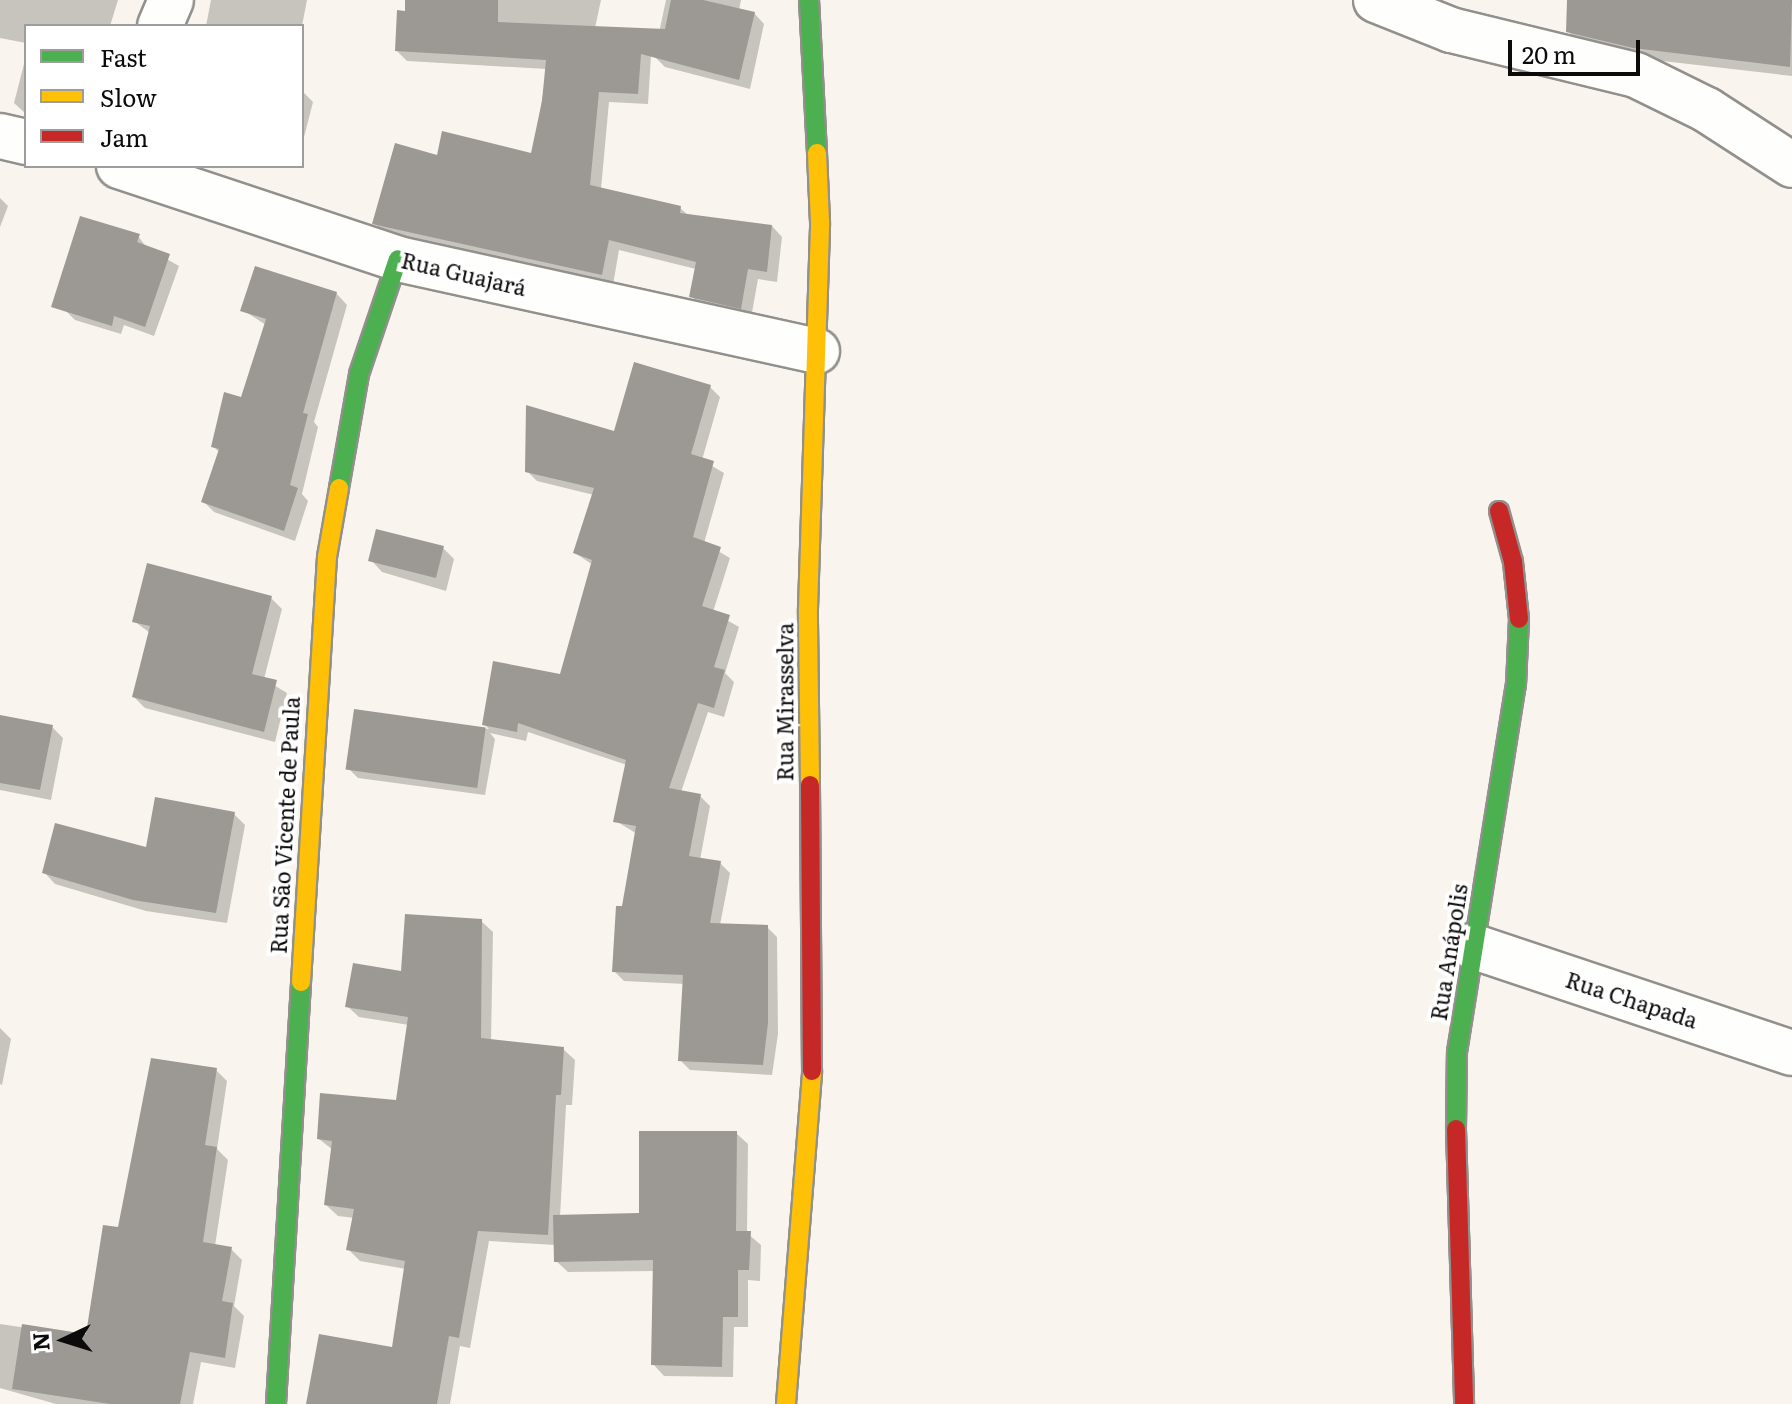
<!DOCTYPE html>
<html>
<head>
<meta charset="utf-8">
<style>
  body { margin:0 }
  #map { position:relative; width:1792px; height:1404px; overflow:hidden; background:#f9f5ee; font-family:Literata,serif }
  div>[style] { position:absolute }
  .shadow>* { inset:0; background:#0003 }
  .building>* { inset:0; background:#9c9894; transform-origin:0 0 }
  .roads { filter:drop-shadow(2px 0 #92908d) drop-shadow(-2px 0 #92908d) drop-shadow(0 2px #92908d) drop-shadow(0 -2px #92908d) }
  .street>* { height:44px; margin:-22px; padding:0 22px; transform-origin:22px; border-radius:22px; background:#fefefc }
  .fast>* { height:18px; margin:-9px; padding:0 9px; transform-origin:9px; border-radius:9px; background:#4caf50 }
  .slow>* { height:18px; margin:-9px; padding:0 9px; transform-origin:9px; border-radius:9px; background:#ffc107 }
  .jam>* { height:18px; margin:-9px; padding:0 9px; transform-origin:9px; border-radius:9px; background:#c62828 }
  span { translate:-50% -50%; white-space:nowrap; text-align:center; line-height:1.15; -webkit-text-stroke:8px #fff; paint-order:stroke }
  .street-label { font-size:22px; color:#0b0b0b }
  .legend { position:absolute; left:24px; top:24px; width:280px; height:144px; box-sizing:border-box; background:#fff; border:2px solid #9d9d9d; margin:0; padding:10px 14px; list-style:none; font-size:24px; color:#0b0b0b }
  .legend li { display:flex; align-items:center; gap:16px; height:40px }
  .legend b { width:40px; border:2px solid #9d9d9d }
  .north { position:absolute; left:24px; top:1300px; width:80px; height:80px; -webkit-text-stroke:6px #fff; paint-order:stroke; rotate:266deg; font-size:22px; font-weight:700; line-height:32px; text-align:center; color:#0b0b0b }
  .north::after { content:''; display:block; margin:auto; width:28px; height:36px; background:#0b0b0b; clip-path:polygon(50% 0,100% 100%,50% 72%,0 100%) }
  .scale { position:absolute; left:1508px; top:40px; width:132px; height:36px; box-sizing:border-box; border:4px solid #0b0b0b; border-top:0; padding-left:10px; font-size:24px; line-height:28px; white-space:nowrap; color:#0b0b0b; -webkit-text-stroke:6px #fff; paint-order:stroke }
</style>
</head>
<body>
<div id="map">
  <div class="shadow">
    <div style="clip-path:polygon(0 0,118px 0,110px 26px,26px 26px,26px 43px,0 38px)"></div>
    <div style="clip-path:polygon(211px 0,318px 0,307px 0,302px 26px,206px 26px)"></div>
    <div style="clip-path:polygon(407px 0,601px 0,595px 28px,652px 40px,648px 104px,609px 102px,601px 189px,680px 208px,689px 216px,772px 226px,782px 237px,777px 282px,758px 279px,751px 318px,702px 307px,692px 297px,696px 269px,619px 250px,613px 285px,385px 234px,374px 223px,438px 157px,533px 155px,547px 69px,407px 61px,397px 51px)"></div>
    <div style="clip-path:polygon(666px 0,741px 0,739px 10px,754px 13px,764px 24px,750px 89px,665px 67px,654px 56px)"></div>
    <div style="clip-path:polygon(1569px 0,1792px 0,1792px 76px,1645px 59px,1579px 43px,1568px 31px)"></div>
    <div style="clip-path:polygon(26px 56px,26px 114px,14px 103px)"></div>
    <div style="clip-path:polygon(302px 91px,313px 102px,302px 145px)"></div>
    <div style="clip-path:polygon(0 198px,8px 206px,0 227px)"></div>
    <div style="clip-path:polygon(138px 236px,147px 248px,179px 266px,154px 336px,124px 325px,121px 334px,75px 320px,65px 310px)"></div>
    <div style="clip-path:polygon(336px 293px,347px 305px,314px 422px,318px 427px,302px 494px,308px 501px,295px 541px,214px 512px,203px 501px,220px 453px,213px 446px,243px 399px,266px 325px,243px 310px)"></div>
    <div style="clip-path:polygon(710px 387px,720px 397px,702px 460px,724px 473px,704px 543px,730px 558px,713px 612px,739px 627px,725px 673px,734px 682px,724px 717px,708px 712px,681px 792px,700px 796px,710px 806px,700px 860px,720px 863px,730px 873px,720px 925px,767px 927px,777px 937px,778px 1034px,772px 1075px,690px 1070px,680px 1060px,685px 984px,624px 981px,614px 971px,637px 834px,616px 821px,627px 765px,528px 732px,526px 741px,490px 733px,495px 739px,485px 795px,358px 778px,348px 768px,356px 711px,489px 729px,484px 724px,562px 676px,593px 565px,575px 553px,594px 495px,537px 481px,527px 471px)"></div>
    <div style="clip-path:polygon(443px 548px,454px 559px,446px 591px,382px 572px,371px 560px)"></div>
    <div style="clip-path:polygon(271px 598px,282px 609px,264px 679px,287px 693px,275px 742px,145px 708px,134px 697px,150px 633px,134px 621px)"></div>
    <div style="clip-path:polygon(0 717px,52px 727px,63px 738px,51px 800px,0 790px)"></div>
    <div style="clip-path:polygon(234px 814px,245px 825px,227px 923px,146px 911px,55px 884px,44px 872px,148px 849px)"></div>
    <div style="clip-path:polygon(481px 921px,493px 932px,491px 1041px,563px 1049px,575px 1060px,572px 1105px,566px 1105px,560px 1217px,641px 1215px,736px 1133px,748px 1144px,747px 1233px,761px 1245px,760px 1281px,748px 1280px,748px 1327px,734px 1327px,733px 1377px,664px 1376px,653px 1364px,655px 1271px,568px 1272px,556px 1261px,556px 1245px,489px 1241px,470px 1348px,460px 1346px,450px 1404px,308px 1404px,393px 1349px,406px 1269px,360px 1261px,348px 1249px,355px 1218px,338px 1216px,326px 1205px,333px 1150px,319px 1139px,397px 1103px,409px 1025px,359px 1017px,347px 1006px)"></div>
    <div style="clip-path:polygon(0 1028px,11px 1039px,2px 1085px,0 1084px)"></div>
    <div style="clip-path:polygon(216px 1070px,227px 1081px,217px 1149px,228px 1160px,215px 1246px,231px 1249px,242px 1260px,234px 1306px,244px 1316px,235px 1368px,201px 1362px,193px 1404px,56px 1404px,0 1388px,0 1324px,87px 1337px,120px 1230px)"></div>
  </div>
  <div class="building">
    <div style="clip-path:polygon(405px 0,498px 0,498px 22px,665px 29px,671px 0,703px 0,755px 12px,739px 80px,641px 54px,638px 94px,599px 92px,590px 185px,681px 206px,680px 213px,772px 225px,767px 272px,748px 269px,741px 309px,689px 297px,696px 262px,609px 240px,602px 275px,372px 224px,395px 143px,437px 155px,442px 131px,531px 153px,542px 101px,546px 60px,395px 51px,397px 10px,405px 11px)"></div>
    <div style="clip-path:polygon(1567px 0,1792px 0,1790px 67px,1633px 48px,1566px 32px)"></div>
    <div style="clip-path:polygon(80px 216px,140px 234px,137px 242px,170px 254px,145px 327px,114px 316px,112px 326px,51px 307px)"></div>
    <div style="clip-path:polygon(255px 266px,337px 292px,303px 413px,308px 414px,290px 485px,298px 488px,284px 531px,201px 502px,219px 449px,211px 447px,224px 392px,241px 397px,266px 319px,240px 311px)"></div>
    <div style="clip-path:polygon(634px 362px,711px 385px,691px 454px,714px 461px,693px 537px,721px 547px,702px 606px,730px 615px,714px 667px,725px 670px,714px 708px,698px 703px,669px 788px,701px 794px,689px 856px,721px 861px,710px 923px,768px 925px,768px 1023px,763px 1065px,678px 1061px,683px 975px,612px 972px,616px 906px,622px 906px,636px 826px,613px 822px,626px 760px,518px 723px,517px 732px,482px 725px,493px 661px,560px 674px,592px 560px,573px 553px,594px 488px,525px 472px,526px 405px,614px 431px)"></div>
    <div style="left:376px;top:529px;width:70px;height:33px;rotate:14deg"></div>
    <div style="clip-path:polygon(147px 563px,272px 596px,252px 674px,277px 680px,264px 732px,132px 697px,150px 626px,132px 622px)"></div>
    <div style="left:354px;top:709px;width:133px;height:61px;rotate:8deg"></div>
    <div style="clip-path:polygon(0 715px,53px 725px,40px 790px,0 783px)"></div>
    <div style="clip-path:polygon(155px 797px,235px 812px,216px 913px,133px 900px,42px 873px,55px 823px,146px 847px)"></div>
    <div style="clip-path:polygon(405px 914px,482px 919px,481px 1038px,564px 1047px,561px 1095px,556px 1095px,548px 1235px,478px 1231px,459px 1338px,449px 1336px,437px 1404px,306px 1404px,319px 1334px,392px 1347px,405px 1261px,346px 1250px,354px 1209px,324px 1205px,332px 1141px,317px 1139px,320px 1093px,396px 1100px,408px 1017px,345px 1007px,353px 963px,401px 971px)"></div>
    <div style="clip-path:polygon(151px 1058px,217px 1068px,205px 1145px,217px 1147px,203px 1242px,232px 1247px,222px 1301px,233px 1303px,225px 1358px,190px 1352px,180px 1404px,110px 1404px,12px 1389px,22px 1324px,86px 1334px,103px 1225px,118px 1227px)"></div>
    <div style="clip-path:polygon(639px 1131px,737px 1131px,736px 1231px,751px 1231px,749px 1270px,738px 1270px,738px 1317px,723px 1317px,722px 1367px,651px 1365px,653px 1260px,554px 1262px,553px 1215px,639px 1213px)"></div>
  </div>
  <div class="roads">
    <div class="street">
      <div style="left:1376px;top:0;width:81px;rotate:21.8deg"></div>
      <div style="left:1451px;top:30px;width:190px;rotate:13.7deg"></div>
      <div style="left:1636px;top:75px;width:79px;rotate:26.2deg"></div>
      <div style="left:1707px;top:110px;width:101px;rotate:32.9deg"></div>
      <div style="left:160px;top:26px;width:28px;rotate:-67deg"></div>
      <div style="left:0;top:136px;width:27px;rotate:13deg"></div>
      <div style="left:119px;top:166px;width:294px;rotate:18.4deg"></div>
      <div style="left:398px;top:259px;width:429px;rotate:12.4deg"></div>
      <div style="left:1472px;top:946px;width:337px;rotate:18.5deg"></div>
    </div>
    <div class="fast">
      <div style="left:809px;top:0;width:153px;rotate:87deg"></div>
      <div style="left:339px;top:488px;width:116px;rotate:-80deg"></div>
      <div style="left:359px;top:374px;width:121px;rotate:-71.3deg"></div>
      <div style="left:1456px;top:1129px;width:77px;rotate:-89.3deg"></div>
      <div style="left:1457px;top:1052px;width:372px;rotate:-80.9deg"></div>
      <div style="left:1516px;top:685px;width:66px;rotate:-87.4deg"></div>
      <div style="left:276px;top:1404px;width:423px;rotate:-86.6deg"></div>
    </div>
    <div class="slow">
      <div style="left:810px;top:785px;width:176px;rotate:-90.7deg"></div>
      <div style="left:808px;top:609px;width:387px;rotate:-88.2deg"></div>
      <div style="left:820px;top:222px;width:69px;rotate:-92.5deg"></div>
      <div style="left:301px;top:982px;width:426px;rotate:-86.5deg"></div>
      <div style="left:327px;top:557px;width:70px;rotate:-80.1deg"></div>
      <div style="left:786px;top:1404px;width:334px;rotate:-85.5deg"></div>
    </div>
    <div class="jam">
      <div style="left:1499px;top:511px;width:53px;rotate:74.6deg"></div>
      <div style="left:1513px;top:562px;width:57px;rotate:84deg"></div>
      <div style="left:810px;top:785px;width:286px;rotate:89.6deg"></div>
      <div style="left:1456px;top:1129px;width:275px;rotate:88.3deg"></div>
    </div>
  </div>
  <div class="street-label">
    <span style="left:464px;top:273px;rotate:13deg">Rua Guajará</span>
    <span style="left:784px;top:702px;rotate:-90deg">Rua Mirasselva</span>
    <span style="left:284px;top:825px;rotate:-87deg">Rua São Vicente de Paula</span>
    <span style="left:1448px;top:952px;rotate:-81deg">Rua Anápolis</span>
    <span style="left:1632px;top:999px;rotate:18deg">Rua Chapada</span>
  </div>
  <ul class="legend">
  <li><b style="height:10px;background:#4caf50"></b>Fast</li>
  <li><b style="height:10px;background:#ffc107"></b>Slow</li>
  <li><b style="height:10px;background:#c62828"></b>Jam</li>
  </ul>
  <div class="north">N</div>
  <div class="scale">20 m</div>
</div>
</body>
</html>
